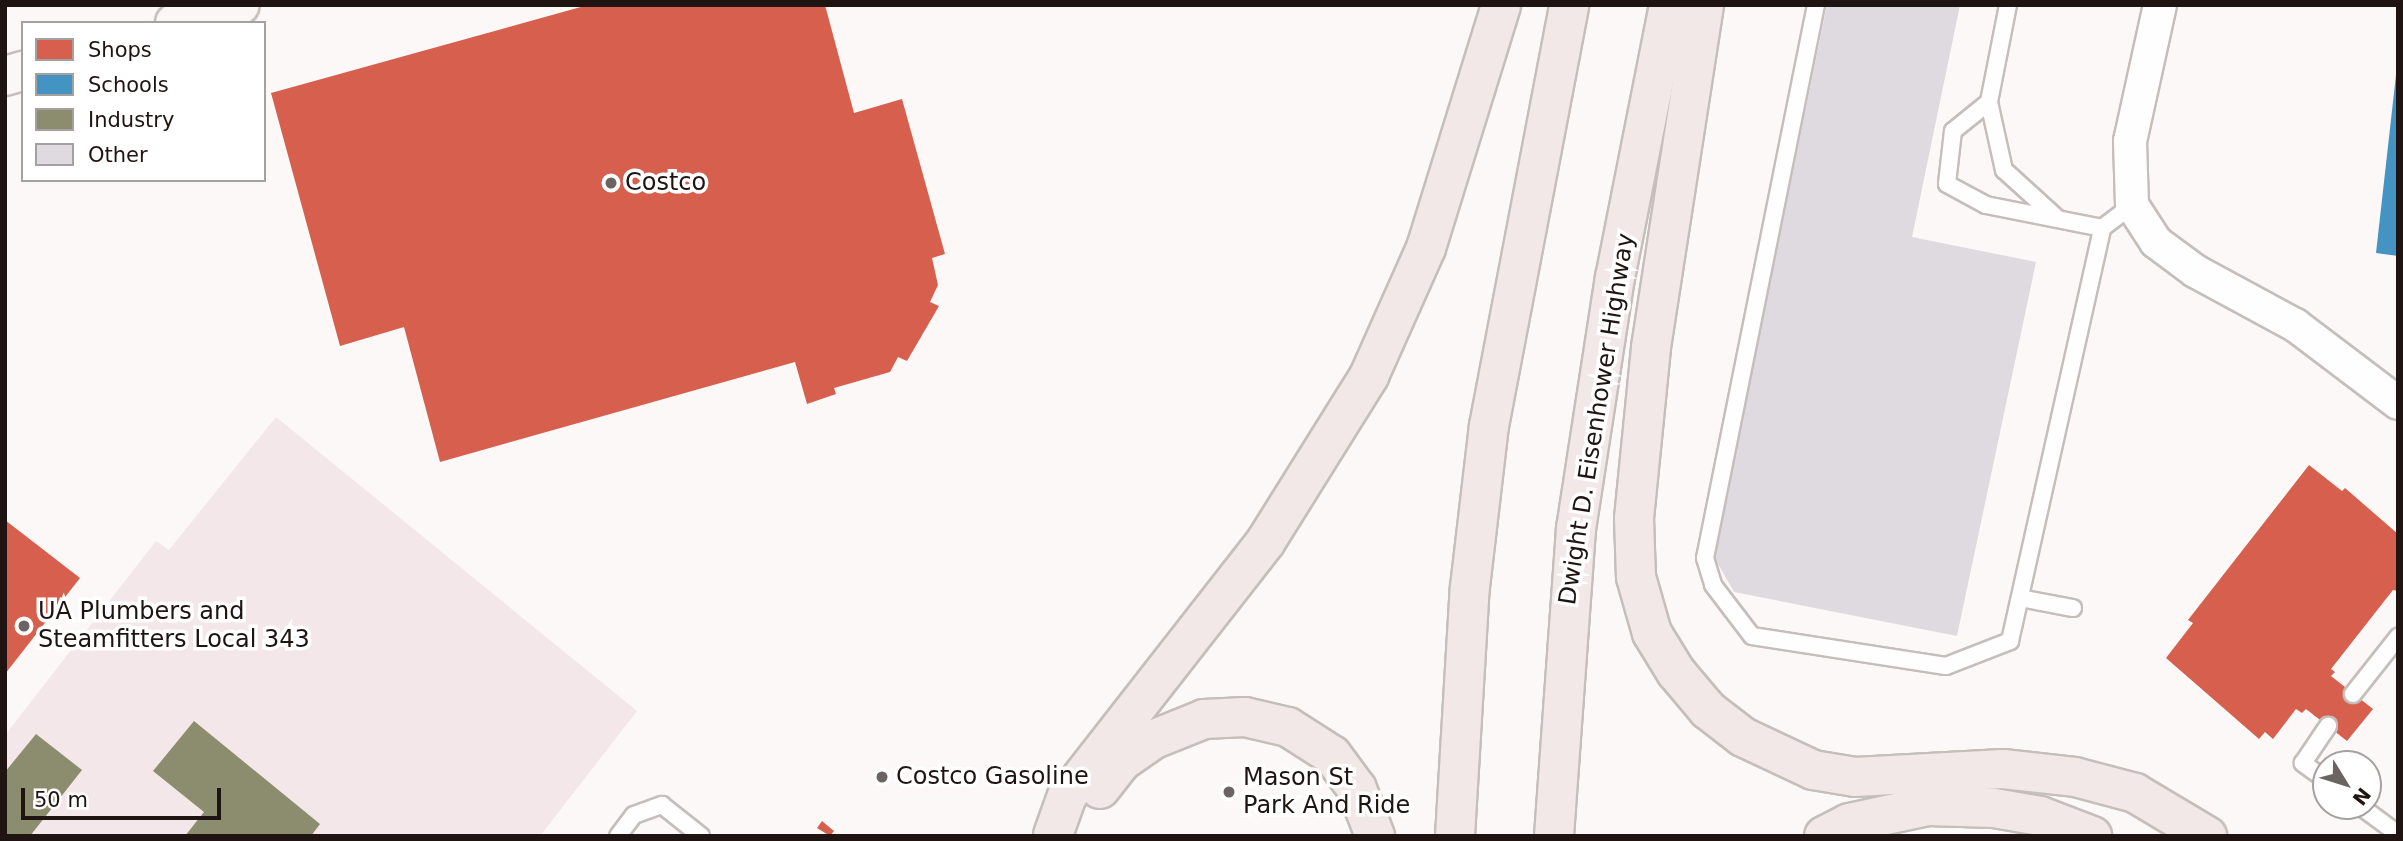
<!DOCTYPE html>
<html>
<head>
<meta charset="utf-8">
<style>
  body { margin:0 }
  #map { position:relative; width:2403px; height:841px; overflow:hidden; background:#fcf8f7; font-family:"DejaVu Sans",sans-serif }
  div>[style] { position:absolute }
  .industrial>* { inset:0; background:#f4e7e9 }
  .shops>* { inset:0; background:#d6604d }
  .schools>* { inset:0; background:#4393c3 }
  .industry>* { inset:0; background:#8c8c6e }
  .building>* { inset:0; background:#dedadf }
  .roads { filter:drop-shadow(2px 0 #c5bebb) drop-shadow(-2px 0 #c5bebb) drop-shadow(0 2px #c5bebb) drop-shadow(0 -2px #c5bebb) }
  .lane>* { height:16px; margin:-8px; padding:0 8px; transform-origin:8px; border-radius:8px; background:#fffefe }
  .street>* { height:32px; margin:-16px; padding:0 16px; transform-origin:16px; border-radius:16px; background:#fffefe }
  .secondary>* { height:38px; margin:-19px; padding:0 19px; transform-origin:19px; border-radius:19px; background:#fbf7f7 }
  .highway>* { height:38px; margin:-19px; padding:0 19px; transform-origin:19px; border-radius:19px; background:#f2e8e7 }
  .dots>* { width:19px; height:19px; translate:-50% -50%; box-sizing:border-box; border:4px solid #fff; border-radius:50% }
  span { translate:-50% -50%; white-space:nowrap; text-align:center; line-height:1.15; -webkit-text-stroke:7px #fff; paint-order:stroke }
  .poi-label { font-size:24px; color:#1f1411 }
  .left { translate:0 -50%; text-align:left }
  .street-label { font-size:24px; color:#1f1411 }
  .frame { position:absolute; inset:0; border:7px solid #1f1411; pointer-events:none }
  .legend { position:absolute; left:21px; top:21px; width:245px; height:161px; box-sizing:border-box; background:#fff; border:2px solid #a5a1a0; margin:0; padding:9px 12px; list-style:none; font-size:21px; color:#1f1411 }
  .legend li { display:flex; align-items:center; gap:14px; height:35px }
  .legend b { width:35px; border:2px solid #a5a1a0 }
  .north { position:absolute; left:2312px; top:750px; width:70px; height:70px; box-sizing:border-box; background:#fff; border:2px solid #a5a1a0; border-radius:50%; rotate:128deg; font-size:19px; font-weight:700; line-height:28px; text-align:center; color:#1f1411 }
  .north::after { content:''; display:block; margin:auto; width:24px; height:32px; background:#6c6462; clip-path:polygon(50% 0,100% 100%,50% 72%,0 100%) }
  .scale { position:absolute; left:21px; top:788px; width:200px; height:32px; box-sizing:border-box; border:4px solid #1f1411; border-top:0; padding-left:9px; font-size:21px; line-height:24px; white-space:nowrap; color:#1f1411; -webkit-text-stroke:5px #fff; paint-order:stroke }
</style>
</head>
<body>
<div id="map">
  <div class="industrial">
    <div style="clip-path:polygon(276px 417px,637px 711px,540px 836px,5px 836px,5px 735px,156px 541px,169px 550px)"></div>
  </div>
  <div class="shops">
    <div style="clip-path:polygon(588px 5px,825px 5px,854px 113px,902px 99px,945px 254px,932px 258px,938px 285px,930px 302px,939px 306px,907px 361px,898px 357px,890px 372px,834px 388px,836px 394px,807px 404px,795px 362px,440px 462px,404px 327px,340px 346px,271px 93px)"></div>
    <div style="clip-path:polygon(2309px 465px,2342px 491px,2345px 488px,2398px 534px,2398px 591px,2393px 590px,2331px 669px,2335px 672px,2331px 676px,2373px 709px,2347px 741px,2306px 709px,2302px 713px,2296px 709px,2273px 739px,2265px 732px,2259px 739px,2166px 658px,2193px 623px,2188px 620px)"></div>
    <div style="clip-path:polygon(5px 520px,80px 578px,5px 674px)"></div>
    <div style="clip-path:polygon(822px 821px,834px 831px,830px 836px,817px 828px)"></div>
  </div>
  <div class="schools">
    <div style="clip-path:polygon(2396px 75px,2398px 75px,2398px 256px,2376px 253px)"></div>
  </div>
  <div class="industry">
    <div style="clip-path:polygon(194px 721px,320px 824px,311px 836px,185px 836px,204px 812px,153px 771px)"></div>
    <div style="clip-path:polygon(36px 734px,82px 770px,30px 836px,5px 836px,5px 772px)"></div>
  </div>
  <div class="building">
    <div style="clip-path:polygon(1827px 5px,1960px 5px,1912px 237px,2036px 262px,1957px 636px,1734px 592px,1714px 557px)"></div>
  </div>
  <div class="roads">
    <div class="lane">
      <div style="left:1816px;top:5px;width:564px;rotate:101.35deg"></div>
      <div style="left:1705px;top:558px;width:28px;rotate:73deg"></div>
      <div style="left:1713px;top:585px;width:64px;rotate:52.6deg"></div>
      <div style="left:1752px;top:636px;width:196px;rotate:8.8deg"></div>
      <div style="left:1946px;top:666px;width:69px;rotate:-21.3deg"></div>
      <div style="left:2010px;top:641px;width:423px;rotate:-77.4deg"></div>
      <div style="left:2102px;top:228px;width:38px;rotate:-37deg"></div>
      <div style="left:2008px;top:5px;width:99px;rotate:101.1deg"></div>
      <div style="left:1989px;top:102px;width:46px;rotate:141.1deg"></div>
      <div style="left:1953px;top:131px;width:53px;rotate:96.5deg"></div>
      <div style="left:1947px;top:184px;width:44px;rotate:28.3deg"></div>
      <div style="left:1986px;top:205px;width:118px;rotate:11.2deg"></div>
      <div style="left:1989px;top:102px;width:70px;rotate:77.6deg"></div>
      <div style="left:2004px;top:170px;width:72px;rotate:42.2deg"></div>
      <div style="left:2020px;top:598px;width:54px;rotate:10.7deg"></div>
      <div style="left:2353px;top:694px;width:73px;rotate:-51.7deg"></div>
      <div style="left:2326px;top:780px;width:29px;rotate:-144deg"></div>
      <div style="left:2303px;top:763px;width:45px;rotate:-56deg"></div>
      <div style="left:2360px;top:806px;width:47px;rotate:36.4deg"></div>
      <div style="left:618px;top:836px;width:26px;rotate:-53deg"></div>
      <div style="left:634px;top:815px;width:30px;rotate:-20deg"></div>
      <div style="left:662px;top:805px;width:50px;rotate:38.5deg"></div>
    </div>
    <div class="street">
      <div style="left:2160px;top:5px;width:139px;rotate:102.4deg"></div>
      <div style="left:2130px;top:141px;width:64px;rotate:88.2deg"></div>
      <div style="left:2132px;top:205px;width:44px;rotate:57deg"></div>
      <div style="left:2156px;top:242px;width:49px;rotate:36.6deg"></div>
      <div style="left:2195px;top:271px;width:114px;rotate:28.4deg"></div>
      <div style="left:2295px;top:325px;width:129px;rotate:37.1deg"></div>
    </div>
    <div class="secondary">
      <div style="left:175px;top:23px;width:67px;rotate:-15.5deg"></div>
      <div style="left:5px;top:76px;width:19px;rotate:-16deg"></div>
    </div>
    <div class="highway">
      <div style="left:1704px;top:5px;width:347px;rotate:98.8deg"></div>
      <div style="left:1651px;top:348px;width:171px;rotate:95.7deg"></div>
      <div style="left:1634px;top:518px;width:59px;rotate:88.1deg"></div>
      <div style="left:1636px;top:577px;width:58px;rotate:74.1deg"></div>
      <div style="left:1652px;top:633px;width:46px;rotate:58.4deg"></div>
      <div style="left:1676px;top:672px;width:50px;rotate:49.9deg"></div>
      <div style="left:1708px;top:710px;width:44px;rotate:37.6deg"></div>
      <div style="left:1743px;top:737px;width:77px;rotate:25.2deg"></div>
      <div style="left:1813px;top:770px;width:43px;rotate:9.5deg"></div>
      <div style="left:1855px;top:777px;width:148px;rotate:-3.1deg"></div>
      <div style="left:2003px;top:769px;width:72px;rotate:6.3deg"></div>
      <div style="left:2075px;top:777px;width:62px;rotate:14.9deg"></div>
      <div style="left:2135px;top:793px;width:84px;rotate:30.8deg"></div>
      <div style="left:1100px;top:789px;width:34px;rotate:-52deg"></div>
      <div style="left:1121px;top:762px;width:38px;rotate:-35deg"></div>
      <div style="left:1152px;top:740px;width:56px;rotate:-22deg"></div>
      <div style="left:1204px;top:719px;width:41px;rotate:-2.8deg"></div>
      <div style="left:1245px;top:717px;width:44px;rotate:13.1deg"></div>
      <div style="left:1288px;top:727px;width:52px;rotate:32.5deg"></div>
      <div style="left:1332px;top:755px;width:42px;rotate:53.7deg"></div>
      <div style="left:1357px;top:789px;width:50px;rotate:69deg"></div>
      <div style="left:1053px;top:835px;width:41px;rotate:-70.3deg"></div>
      <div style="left:1067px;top:796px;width:323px;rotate:-52deg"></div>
      <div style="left:1266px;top:541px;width:195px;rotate:-58deg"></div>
      <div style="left:1369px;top:376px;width:140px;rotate:-66deg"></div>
      <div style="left:1426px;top:248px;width:254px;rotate:-72.8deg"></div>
      <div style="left:1455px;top:836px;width:249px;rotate:-86.6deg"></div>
      <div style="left:1470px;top:587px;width:162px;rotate:-83.3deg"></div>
      <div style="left:1489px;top:426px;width:429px;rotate:-79.2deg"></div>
      <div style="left:1554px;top:836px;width:308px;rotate:-85.9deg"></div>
      <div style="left:1576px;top:529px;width:254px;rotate:-81.2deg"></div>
      <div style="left:1615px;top:278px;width:278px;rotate:-78.8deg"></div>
      <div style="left:1824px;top:836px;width:28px;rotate:-27deg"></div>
      <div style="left:1849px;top:823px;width:81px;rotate:-12.1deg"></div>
      <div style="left:1928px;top:806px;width:66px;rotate:1.7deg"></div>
      <div style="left:1994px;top:808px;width:47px;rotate:9.9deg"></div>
      <div style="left:2040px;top:816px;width:56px;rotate:21deg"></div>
    </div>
  </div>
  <div class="dots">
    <div style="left:611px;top:183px;background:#6c6462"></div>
    <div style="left:24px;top:626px;background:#6c6462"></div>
    <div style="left:882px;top:777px;background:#6c6462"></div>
    <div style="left:1229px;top:792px;background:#6c6462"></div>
  </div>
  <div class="poi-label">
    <span class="left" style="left:625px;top:183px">Costco</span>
    <span class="left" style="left:38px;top:626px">UA Plumbers and<br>Steamfitters Local 343</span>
    <span class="left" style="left:896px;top:777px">Costco Gasoline</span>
    <span class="left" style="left:1243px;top:792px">Mason St<br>Park And Ride</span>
  </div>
  <div class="street-label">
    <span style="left:1597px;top:419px;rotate:-81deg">Dwight D. Eisenhower Highway</span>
  </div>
  <div class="frame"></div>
  <ul class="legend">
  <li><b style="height:19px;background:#d6604d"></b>Shops</li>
  <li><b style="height:19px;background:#4393c3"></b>Schools</li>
  <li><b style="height:19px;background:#8c8c6e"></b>Industry</li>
  <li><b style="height:19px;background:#dedadf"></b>Other</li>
  </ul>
  <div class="north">N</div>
  <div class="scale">50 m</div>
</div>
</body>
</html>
